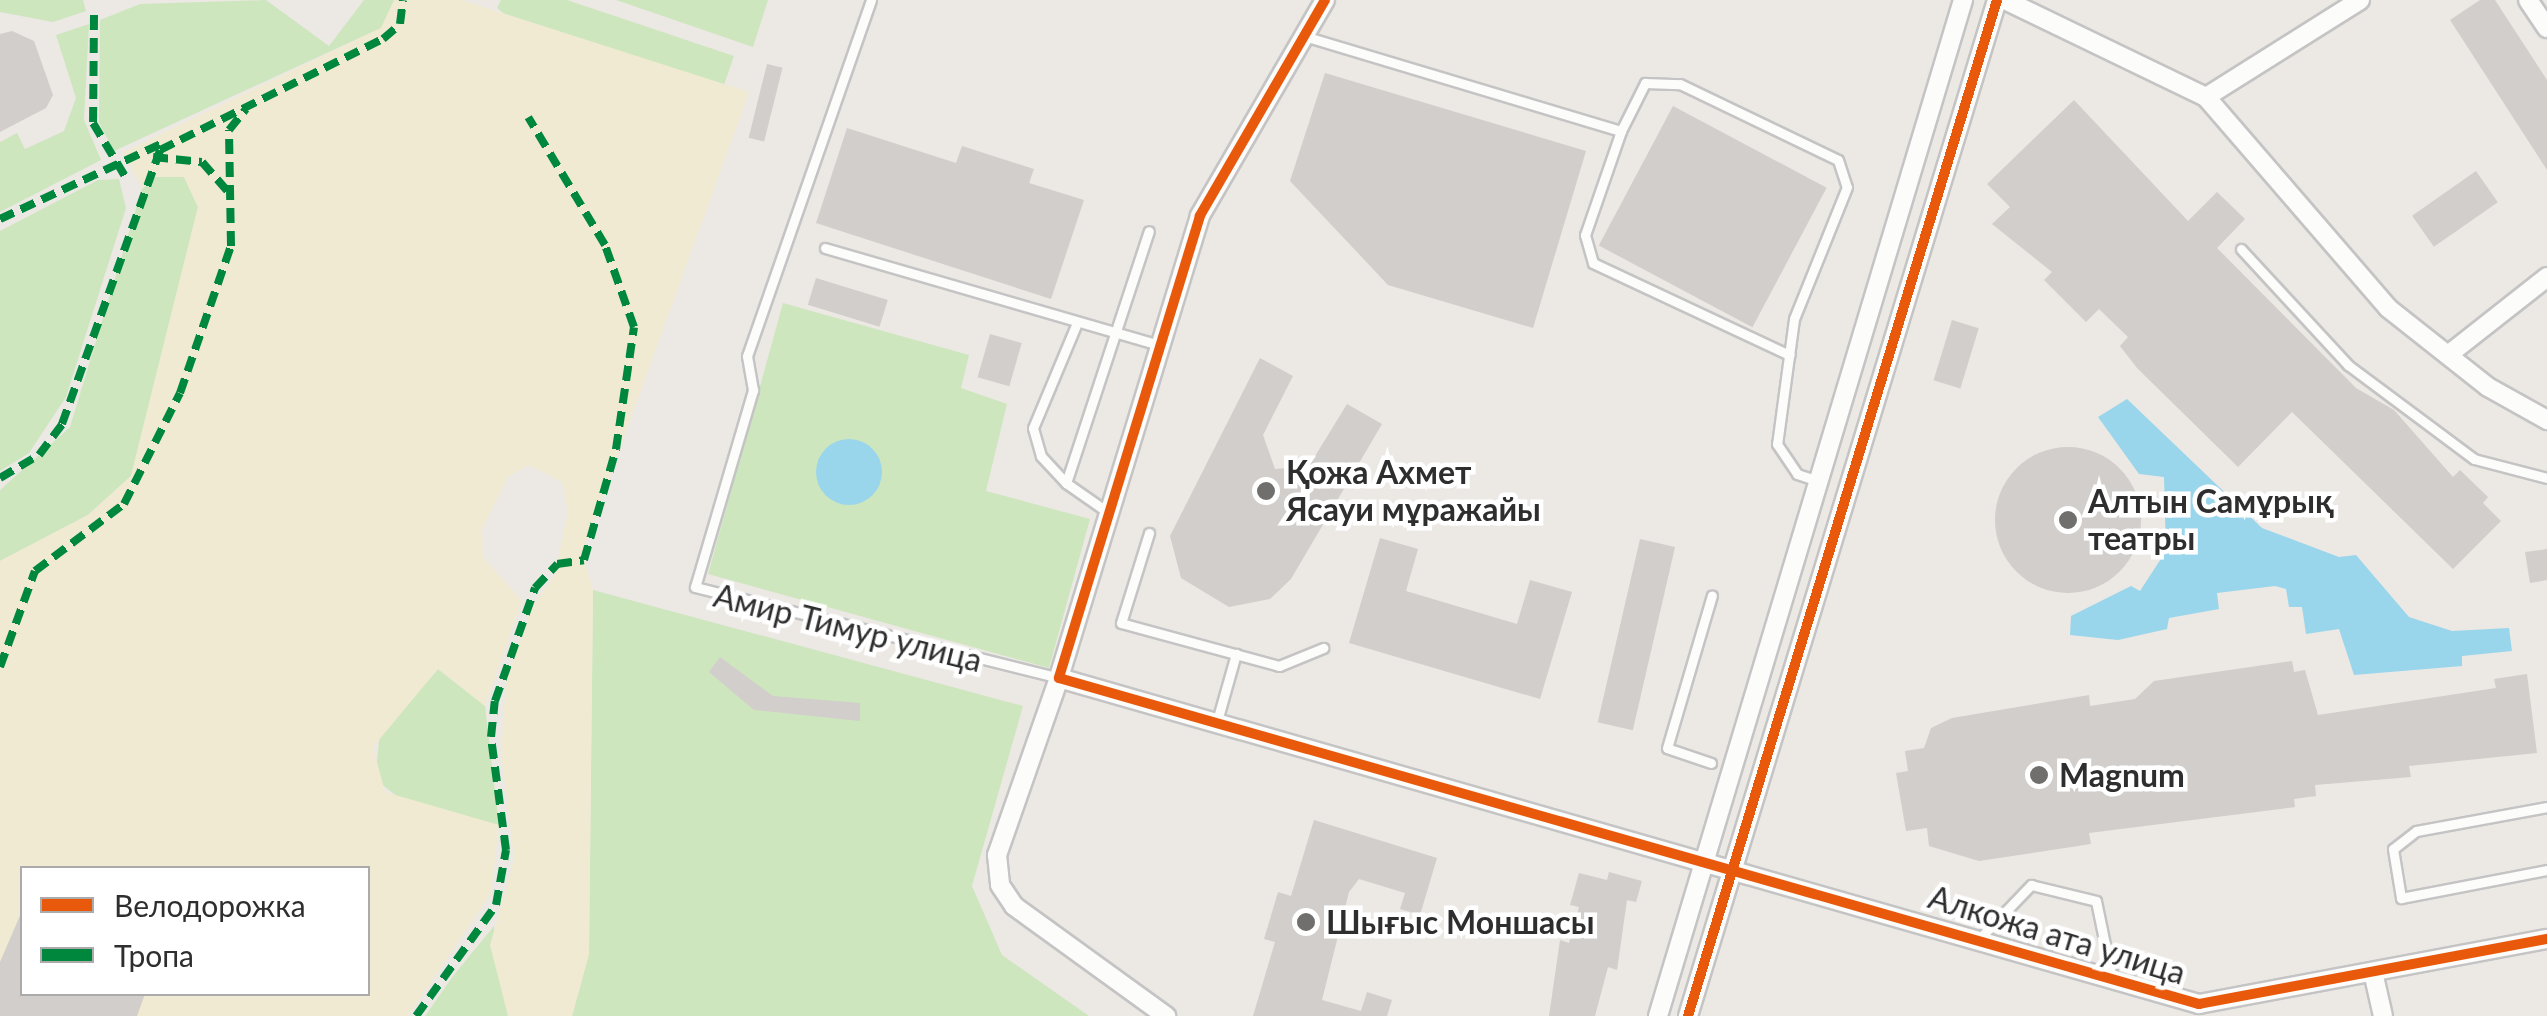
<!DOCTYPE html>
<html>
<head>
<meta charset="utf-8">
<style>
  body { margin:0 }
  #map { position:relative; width:2547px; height:1016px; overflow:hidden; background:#ece8e4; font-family:Lato,sans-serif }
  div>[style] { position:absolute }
  .green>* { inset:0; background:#cee6be }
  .sand>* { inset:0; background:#f0ead3 }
  .water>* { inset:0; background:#99d6ec }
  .round { border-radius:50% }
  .building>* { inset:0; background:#d1cecb; transform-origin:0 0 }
  .roads { filter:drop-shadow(2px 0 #c5c4c5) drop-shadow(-2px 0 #c5c4c5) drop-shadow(0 2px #c5c4c5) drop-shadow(0 -2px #c5c4c5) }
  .service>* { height:9px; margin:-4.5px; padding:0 4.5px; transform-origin:4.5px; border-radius:4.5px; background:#fcfcfb }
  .minor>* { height:18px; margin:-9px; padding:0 9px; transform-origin:9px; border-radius:9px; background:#fcfcfb }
  .quiet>* { height:8px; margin-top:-4px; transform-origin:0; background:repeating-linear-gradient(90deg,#00873e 0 15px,transparent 0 23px) }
  .cycleway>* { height:10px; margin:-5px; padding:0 5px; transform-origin:5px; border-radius:5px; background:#e8590c }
  .dots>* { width:28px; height:28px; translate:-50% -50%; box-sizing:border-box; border:5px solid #fff; border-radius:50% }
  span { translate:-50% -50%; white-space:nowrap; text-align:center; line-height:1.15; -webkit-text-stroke:9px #fff; paint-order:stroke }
  .poi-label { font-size:32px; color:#2e2e2e; font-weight:700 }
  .left { translate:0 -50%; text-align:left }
  .street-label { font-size:32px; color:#2e2e2e }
  .legend { position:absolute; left:20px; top:866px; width:350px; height:130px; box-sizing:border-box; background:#fff; border:2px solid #ababab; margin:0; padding:12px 18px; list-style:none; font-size:30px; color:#2e2e2e }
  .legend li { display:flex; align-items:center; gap:20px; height:50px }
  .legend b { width:50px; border:2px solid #ababab }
</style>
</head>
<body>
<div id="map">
  <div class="green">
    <div style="clip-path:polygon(0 0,83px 0,86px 11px,53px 22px,0 12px)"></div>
    <div style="clip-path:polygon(266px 0,329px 46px,364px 0,394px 0,394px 13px,381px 28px,114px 151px,99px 123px,100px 20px,140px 4px)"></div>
    <div style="clip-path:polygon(501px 0,567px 0,734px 56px,724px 85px,520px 26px,497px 8px)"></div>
    <div style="clip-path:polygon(616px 0,768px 0,753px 47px)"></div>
    <div style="clip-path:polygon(89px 24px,84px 120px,101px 160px,0 212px,0 142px,17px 133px,25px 149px,64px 131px,76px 98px,56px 35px)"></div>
    <div style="clip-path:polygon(155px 177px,184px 177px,198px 207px,131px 476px,88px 515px,0 561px,0 490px,70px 427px,142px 189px)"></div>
    <div style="clip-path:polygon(119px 179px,126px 208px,66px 397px,29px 453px,0 471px,0 231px,98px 180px)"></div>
    <div style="clip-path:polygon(783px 303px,969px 355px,961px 388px,1007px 404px,986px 491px,1090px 519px,1049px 668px,708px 574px)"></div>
    <div style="clip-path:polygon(593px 590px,1023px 706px,972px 886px,1002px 955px,1089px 1016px,572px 1016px,589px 954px)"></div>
    <div style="clip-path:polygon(438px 669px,485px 706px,499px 825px,404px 802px,375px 779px,380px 732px)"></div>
    <div style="clip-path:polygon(494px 926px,508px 1016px,425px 1016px,453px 976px)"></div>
  </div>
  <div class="sand">
    <div style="clip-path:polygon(evenodd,394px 0,462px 0,749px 92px,582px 553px,593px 590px,589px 954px,572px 1016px,508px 1016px,490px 945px,514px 859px,501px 752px,506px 682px,532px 607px,555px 574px,568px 512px,562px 482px,529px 465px,509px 476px,482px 529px,483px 557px,522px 601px,485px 706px,438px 669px,373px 747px,385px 792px,499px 825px,491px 894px,408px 1016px,0 1016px,0 561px,88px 515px,131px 476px,198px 207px,184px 177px,155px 177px,142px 189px,123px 152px,381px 28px,394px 0,22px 868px,368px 868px,368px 994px,22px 994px,22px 868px)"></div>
  </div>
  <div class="water">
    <div style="clip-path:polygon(2127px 399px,2262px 528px,2339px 557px,2356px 555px,2409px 617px,2452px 631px,2509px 628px,2512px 651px,2462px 656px,2462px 666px,2354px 675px,2339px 629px,2306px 634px,2302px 607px,2289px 607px,2286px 589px,2275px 586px,2217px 593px,2219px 609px,2169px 618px,2167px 629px,2118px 640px,2070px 635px,2071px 616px,2131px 586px,2140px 591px,2166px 551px,2164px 477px,2139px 474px,2098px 417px)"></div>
    <div class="round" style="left:816px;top:439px;width:66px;height:66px"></div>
  </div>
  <div class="building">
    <div style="clip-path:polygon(2480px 0,2495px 0,2547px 80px,2547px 170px,2450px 20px)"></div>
    <div style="clip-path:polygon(12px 31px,34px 41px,53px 95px,46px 108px,0 132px,0 34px)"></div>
    <div style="left:767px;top:64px;width:16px;height:76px;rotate:14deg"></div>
    <div style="clip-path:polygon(1325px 73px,1586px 151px,1533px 328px,1388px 285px,1290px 181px)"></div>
    <div style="clip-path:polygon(2074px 100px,2188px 221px,2217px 192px,2245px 219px,2217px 248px,2356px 388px,2394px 410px,2453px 477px,2460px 470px,2488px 497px,2483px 503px,2501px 521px,2453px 569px,2292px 412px,2238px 467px,2137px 368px,2120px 346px,2128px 337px,2099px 309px,2086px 322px,2044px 280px,2052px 272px,1992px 224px,2010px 207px,1987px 184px)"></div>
    <div style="left:1673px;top:106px;width:174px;height:158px;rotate:28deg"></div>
    <div style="clip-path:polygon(847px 128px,956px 163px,962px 146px,1034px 169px,1029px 183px,1084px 200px,1051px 299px,816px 223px)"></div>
    <div style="left:2476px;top:171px;width:38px;height:78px;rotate:55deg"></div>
    <div style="left:816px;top:278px;width:75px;height:28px;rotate:17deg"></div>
    <div style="left:1952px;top:320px;width:28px;height:63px;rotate:17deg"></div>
    <div style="left:990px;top:334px;width:33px;height:45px;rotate:16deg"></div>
    <div style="clip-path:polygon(1260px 358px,1293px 376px,1263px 435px,1275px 469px,1309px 466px,1347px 404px,1382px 424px,1291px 579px,1270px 599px,1229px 607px,1181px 578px,1170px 536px)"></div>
    <div class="round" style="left:1995px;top:447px;width:146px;height:146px"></div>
    <div style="clip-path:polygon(1380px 538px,1418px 549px,1406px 591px,1517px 624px,1530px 580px,1572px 592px,1540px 699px,1349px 643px)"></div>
    <div style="left:1640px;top:539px;width:36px;height:188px;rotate:13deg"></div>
    <div style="clip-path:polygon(2547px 549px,2547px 580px,2530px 583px,2525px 552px)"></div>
    <div style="clip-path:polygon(720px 657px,773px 696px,860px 703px,860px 721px,754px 710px,709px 672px)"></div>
    <div style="clip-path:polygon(2292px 661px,2294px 672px,2305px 670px,2318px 715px,2496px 688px,2494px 679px,2527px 674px,2537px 753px,2409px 766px,2411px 777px,2315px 785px,2316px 796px,2294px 799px,2295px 807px,2089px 833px,2091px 844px,1979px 861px,1929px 846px,1927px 828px,1906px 831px,1896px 773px,1908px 771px,1905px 751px,1924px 748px,1931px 728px,1952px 718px,2089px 695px,2090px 706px,2135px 699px,2154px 681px)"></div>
    <div style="clip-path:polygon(1314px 820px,1437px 858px,1420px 915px,1400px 909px,1405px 893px,1359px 879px,1349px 892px,1322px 1000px,1361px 1011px,1367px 992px,1392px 1000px,1387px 1016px,1253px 1016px,1275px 942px,1264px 939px,1278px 892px,1291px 896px)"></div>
    <div style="clip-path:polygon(1609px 872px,1642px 881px,1636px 902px,1627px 900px,1617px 970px,1608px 967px,1595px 1016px,1549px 1016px,1560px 940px,1569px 943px,1579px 907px,1570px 905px,1579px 873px,1607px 880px)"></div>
    <div style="clip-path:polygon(22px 911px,22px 994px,145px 994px,137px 1016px,0 1016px,0 962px)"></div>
  </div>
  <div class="roads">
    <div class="service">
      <div style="left:871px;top:0;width:377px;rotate:109.2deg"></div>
      <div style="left:747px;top:356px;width:35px;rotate:80deg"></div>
      <div style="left:753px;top:390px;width:205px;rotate:106.4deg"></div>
      <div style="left:695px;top:587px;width:375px;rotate:14deg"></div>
      <div style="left:1304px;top:36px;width:331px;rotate:16.7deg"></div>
      <div style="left:1621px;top:131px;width:54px;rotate:-63.4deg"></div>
      <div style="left:1645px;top:83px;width:35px;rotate:2deg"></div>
      <div style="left:1680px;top:84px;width:175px;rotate:25.7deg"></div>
      <div style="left:1838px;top:160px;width:28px;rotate:72deg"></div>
      <div style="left:1847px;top:187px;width:142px;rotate:111.9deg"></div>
      <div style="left:1794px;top:319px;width:126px;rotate:97.7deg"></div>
      <div style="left:1777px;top:444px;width:36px;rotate:56deg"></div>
      <div style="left:1797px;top:474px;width:23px;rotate:18deg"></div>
      <div style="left:1621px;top:131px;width:110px;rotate:109.1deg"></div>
      <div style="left:1585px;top:235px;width:29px;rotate:74deg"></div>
      <div style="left:1593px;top:263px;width:217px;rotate:25.1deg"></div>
      <div style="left:825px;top:248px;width:351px;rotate:16.2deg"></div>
      <div style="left:2241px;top:249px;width:158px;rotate:47.3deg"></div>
      <div style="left:2348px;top:365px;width:157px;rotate:36.7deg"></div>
      <div style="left:2474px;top:459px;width:75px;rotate:14.6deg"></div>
      <div style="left:1066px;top:483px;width:37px;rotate:-133deg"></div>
      <div style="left:1041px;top:456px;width:29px;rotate:-106deg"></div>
      <div style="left:1033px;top:428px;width:114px;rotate:-67.3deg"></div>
      <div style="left:1109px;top:513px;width:52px;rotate:-145.1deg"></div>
      <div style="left:1066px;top:483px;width:265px;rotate:-71.8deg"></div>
      <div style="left:1149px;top:533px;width:94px;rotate:107.3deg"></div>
      <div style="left:1121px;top:623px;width:164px;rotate:15.2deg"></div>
      <div style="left:1279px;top:666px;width:48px;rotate:-22.2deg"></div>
      <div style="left:1217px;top:721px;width:70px;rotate:-74.2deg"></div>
      <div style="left:1711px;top:763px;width:46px;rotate:-161.2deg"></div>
      <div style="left:1667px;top:748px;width:159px;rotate:-73.6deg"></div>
      <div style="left:2547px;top:807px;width:133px;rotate:169.6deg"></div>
      <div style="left:2416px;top:831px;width:29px;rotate:142deg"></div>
      <div style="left:2393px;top:849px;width:50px;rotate:80.7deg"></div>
      <div style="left:2401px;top:898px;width:149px;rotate:-10.9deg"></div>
      <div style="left:1980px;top:938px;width:74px;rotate:-46.1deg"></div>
      <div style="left:2031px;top:885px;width:67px;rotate:13.8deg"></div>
      <div style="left:2096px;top:901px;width:79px;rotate:78.3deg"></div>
    </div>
    <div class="minor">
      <div style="left:1325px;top:0;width:250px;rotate:120.1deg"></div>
      <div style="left:1200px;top:216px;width:483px;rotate:107deg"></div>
      <div style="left:1059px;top:678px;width:1186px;rotate:15.96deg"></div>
      <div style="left:2199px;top:1004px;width:354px;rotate:-10.6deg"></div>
      <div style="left:2005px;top:0;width:223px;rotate:25.8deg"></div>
      <div style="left:2206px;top:97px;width:279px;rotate:49.2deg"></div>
      <div style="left:2388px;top:308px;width:127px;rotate:38.3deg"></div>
      <div style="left:2488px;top:387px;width:68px;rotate:29.2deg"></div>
      <div style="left:2528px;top:0;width:34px;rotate:56deg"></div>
      <div style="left:2206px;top:97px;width:182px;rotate:-32.2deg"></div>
      <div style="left:2448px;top:355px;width:126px;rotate:-38.2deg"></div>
      <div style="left:1059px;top:678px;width:188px;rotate:109.3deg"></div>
      <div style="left:997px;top:855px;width:30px;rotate:84deg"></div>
      <div style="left:1000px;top:885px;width:25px;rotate:56deg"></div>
      <div style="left:1014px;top:906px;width:188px;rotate:35.9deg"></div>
      <div style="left:2373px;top:972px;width:45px;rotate:77.2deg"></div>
      <div style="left:1658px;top:1016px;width:1061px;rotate:-73.29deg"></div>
      <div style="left:1688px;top:1016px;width:1062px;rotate:-73.08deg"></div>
    </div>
  </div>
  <div class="quiet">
    <div style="left:94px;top:15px;width:108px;rotate:90.5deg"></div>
    <div style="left:93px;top:123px;width:64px;rotate:59deg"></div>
    <div style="left:153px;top:157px;width:49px;rotate:5.8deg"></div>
    <div style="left:202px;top:162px;width:44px;rotate:48.7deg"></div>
    <div style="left:0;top:219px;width:180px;rotate:-25deg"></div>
    <div style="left:0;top:478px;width:45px;rotate:-30.5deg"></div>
    <div style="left:39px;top:455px;width:39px;rotate:-53deg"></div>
    <div style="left:62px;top:424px;width:291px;rotate:-70.3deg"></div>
    <div style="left:160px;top:150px;width:249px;rotate:-26.5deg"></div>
    <div style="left:383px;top:39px;width:23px;rotate:-41deg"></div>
    <div style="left:400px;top:24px;width:24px;rotate:-83deg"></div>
    <div style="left:0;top:667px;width:102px;rotate:-70deg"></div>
    <div style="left:35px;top:571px;width:111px;rotate:-37deg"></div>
    <div style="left:124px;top:504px;width:124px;rotate:-63.2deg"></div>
    <div style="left:180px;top:393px;width:156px;rotate:-70.9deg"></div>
    <div style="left:231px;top:246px;width:116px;rotate:-91deg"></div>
    <div style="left:229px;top:130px;width:27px;rotate:-51deg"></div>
    <div style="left:416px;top:1016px;width:137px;rotate:-54.2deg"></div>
    <div style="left:496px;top:905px;width:56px;rotate:-79.7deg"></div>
    <div style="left:506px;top:850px;width:114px;rotate:-97.6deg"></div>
    <div style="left:491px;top:737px;width:36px;rotate:-84deg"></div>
    <div style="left:495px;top:701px;width:120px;rotate:-70.5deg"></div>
    <div style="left:535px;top:588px;width:33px;rotate:-47deg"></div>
    <div style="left:557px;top:564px;width:27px;rotate:-8deg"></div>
    <div style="left:584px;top:560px;width:116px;rotate:-73.9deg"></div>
    <div style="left:616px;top:449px;width:123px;rotate:-81.6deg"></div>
    <div style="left:634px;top:327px;width:87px;rotate:-109.5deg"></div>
    <div style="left:605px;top:245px;width:149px;rotate:-121deg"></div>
  </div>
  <div class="cycleway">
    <div style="left:1325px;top:0;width:250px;rotate:120.1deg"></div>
    <div style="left:1200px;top:216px;width:483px;rotate:107deg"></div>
    <div style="left:1059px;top:678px;width:1186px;rotate:15.96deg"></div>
    <div style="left:2199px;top:1004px;width:354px;rotate:-10.6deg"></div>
    <div style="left:1688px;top:1016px;width:1062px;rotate:-73.08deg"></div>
  </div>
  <div class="dots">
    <div style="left:1266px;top:491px;background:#706f6e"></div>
    <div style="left:2068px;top:520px;background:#706f6e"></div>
    <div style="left:2039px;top:775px;background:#706f6e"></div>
    <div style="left:1306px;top:922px;background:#706f6e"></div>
  </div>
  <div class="poi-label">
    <span class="left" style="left:1286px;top:491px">Қожа Ахмет<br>Ясауи мұражайы</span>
    <span class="left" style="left:2088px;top:520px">Алтын Самұрық<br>театры</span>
    <span class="left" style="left:2059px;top:775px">Magnum</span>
    <span class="left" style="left:1326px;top:922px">Шығыс Моншасы</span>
  </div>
  <div class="street-label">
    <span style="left:848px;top:628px;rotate:14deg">Амир Тимур улица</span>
    <span style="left:2057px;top:935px;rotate:17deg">Алкожа ата улица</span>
  </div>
  <ul class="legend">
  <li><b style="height:12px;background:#e8590c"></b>Велодорожка</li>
  <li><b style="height:12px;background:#00873e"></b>Тропа</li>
  </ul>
</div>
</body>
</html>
